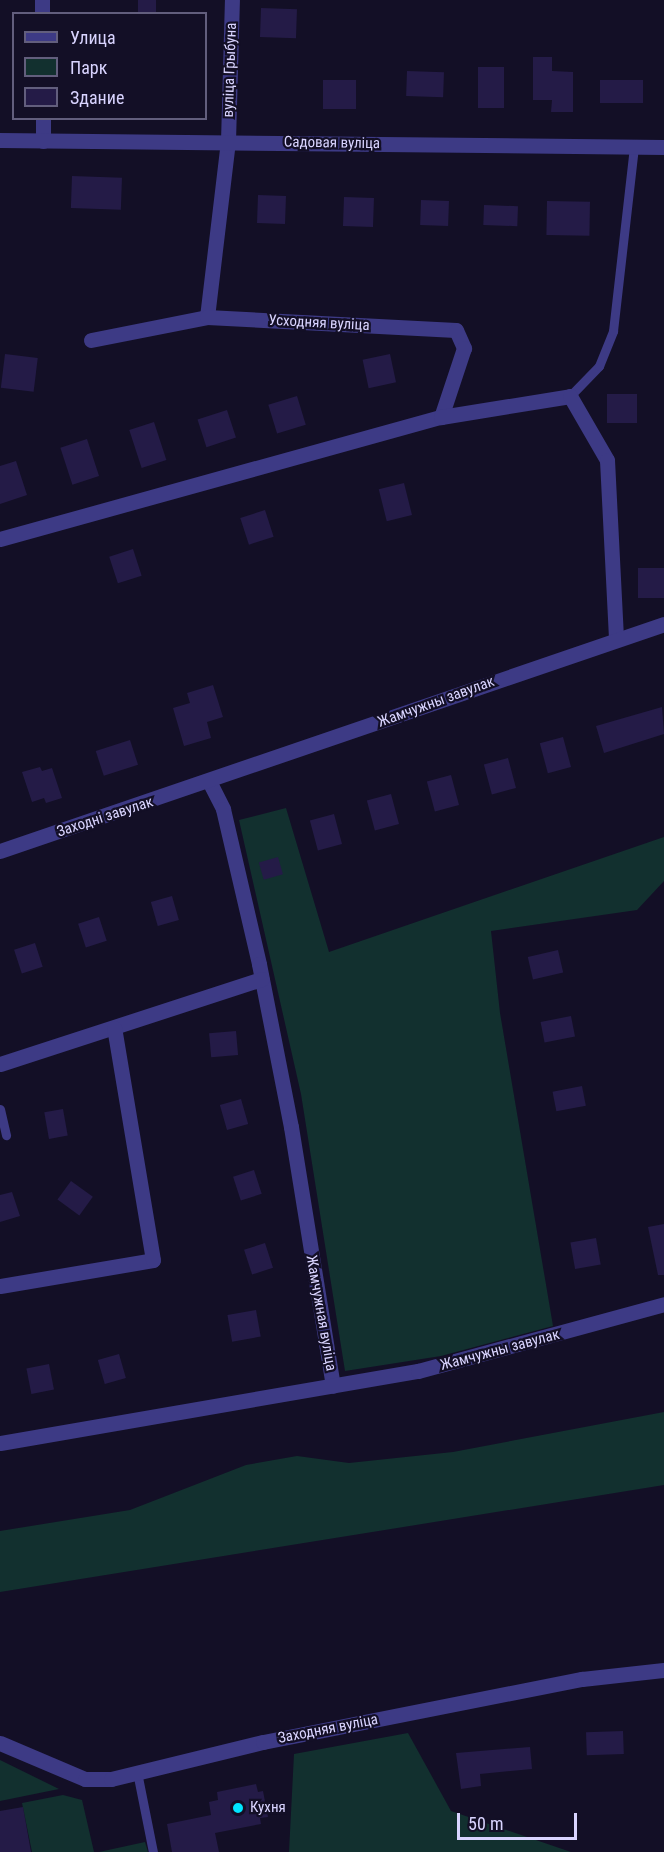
<!DOCTYPE html>
<html>
<head>
<meta charset="utf-8">
<style>
  body { margin:0 }
  #map { position:relative; width:664px; height:1852px; overflow:hidden; background:#130f26; font-family:"Roboto Condensed",sans-serif }
  div>[style] { position:absolute }
  .green>* { inset:0; background:#12302f }
  .building>* { inset:0; background:#241b47; transform-origin:0 0 }
  .service>* { height:9px; margin:-4.5px; padding:0 4.5px; transform-origin:4.5px; border-radius:4.5px; background:#3d3a85 }
  .minor>* { height:15px; margin:-7.5px; padding:0 7.5px; transform-origin:7.5px; border-radius:7.5px; background:#3d3a85 }
  .tertiary>* { height:15px; margin:-7.5px; padding:0 7.5px; transform-origin:7.5px; border-radius:7.5px; background:#3d3a85 }
  .dots>* { width:16px; height:16px; translate:-50% -50%; box-sizing:border-box; border:3px solid #130f26; border-radius:50% }
  span { translate:-50% -50%; white-space:nowrap; text-align:center; line-height:1.15; -webkit-text-stroke:4.5px #130f26; paint-order:stroke }
  .street-label { font-size:15px; color:#d9d4ff }
  .poi-label { font-size:15px; color:#d9d4ff }
  .left { translate:0 -50%; text-align:left }
  .legend { position:absolute; left:12px; top:12px; width:195px; height:108px; box-sizing:border-box; background:#130f26; border:2px solid #625e7d; margin:0; padding:8px 10px; list-style:none; font-size:18px; color:#d9d4ff }
  .legend li { display:flex; align-items:center; gap:12px; height:30px }
  .legend b { width:30px; border:2px solid #625e7d }
  .scale { position:absolute; left:457px; top:1813px; width:120px; height:27px; box-sizing:border-box; border:3px solid #d9d4ff; border-top:0; padding-left:8px; font-size:18px; line-height:21px; white-space:nowrap; color:#d9d4ff; -webkit-text-stroke:4px #130f26; paint-order:stroke }
</style>
</head>
<body>
<div id="map">
  <div class="green">
    <div style="clip-path:polygon(286px 808px,329px 952px,664px 837px,664px 881px,637px 910px,491px 931px,500px 1013px,553px 1326px,441px 1356px,345px 1371px,301px 1094px,239px 820px)"></div>
    <div style="clip-path:polygon(664px 1412px,664px 1485px,0 1592px,0 1531px,130px 1510px,246px 1465px,297px 1456px,349px 1463px,453px 1452px)"></div>
    <div style="clip-path:polygon(408px 1733px,451px 1811px,571px 1852px,289px 1852px,294px 1754px)"></div>
    <div style="clip-path:polygon(0 1760px,59px 1789px,0 1801px)"></div>
    <div style="clip-path:polygon(63px 1795px,82px 1800px,94px 1852px,32px 1852px,22px 1803px)"></div>
    <div style="clip-path:polygon(145px 1842px,148px 1852px,99px 1852px)"></div>
  </div>
  <div class="building">
    <div style="left:138px;top:0;width:18px;height:14px"></div>
    <div style="left:261px;top:8px;width:36px;height:29px;rotate:2deg"></div>
    <div style="clip-path:polygon(533px 57px,552px 57px,552px 71px,573px 72px,573px 112px,551px 112px,552px 100px,533px 100px)"></div>
    <div style="left:478px;top:67px;width:26px;height:41px"></div>
    <div style="left:407px;top:71px;width:37px;height:25px;rotate:2deg"></div>
    <div style="left:323px;top:80px;width:33px;height:29px"></div>
    <div style="left:600px;top:80px;width:43px;height:23px"></div>
    <div style="left:72px;top:176px;width:50px;height:32px;rotate:2deg"></div>
    <div style="left:258px;top:195px;width:28px;height:28px;rotate:2deg"></div>
    <div style="left:344px;top:197px;width:30px;height:29px;rotate:2deg"></div>
    <div style="left:421px;top:200px;width:28px;height:25px;rotate:2deg"></div>
    <div style="left:547px;top:201px;width:43px;height:34px;rotate:1deg"></div>
    <div style="left:484px;top:205px;width:34px;height:20px;rotate:2deg"></div>
    <div style="left:5px;top:354px;width:33px;height:34px;rotate:7deg"></div>
    <div style="left:390px;top:354px;width:29px;height:28px;rotate:78deg"></div>
    <div style="left:637px;top:394px;width:29px;height:30px;rotate:90deg"></div>
    <div style="left:297px;top:396px;width:30px;height:30px;rotate:73deg"></div>
    <div style="left:227px;top:410px;width:29px;height:31px;rotate:72deg"></div>
    <div style="left:154px;top:422px;width:40px;height:26px;rotate:72deg"></div>
    <div style="left:87px;top:439px;width:39px;height:28px;rotate:72deg"></div>
    <div style="clip-path:polygon(16px 461px,27px 495px,0 504px,0 466px)"></div>
    <div style="left:404px;top:483px;width:33px;height:26px;rotate:76deg"></div>
    <div style="left:265px;top:510px;width:28px;height:26px;rotate:72deg"></div>
    <div style="left:133px;top:549px;width:28px;height:25px;rotate:72deg"></div>
    <div style="left:664px;top:568px;width:30px;height:26px;rotate:90deg"></div>
    <div style="clip-path:polygon(213px 685px,223px 717px,207px 722px,211px 738px,184px 746px,173px 708px,190px 703px,187px 693px)"></div>
    <div style="clip-path:polygon(662px 707px,664px 734px,604px 753px,596px 726px)"></div>
    <div style="left:563px;top:737px;width:31px;height:24px;rotate:75deg"></div>
    <div style="left:130px;top:740px;width:26px;height:36px;rotate:72deg"></div>
    <div style="left:508px;top:758px;width:31px;height:25px;rotate:75deg"></div>
    <div style="clip-path:polygon(40px 767px,42px 771px,52px 768px,62px 798px,46px 803px,44px 798px,32px 802px,22px 772px)"></div>
    <div style="left:451px;top:775px;width:31px;height:25px;rotate:75deg"></div>
    <div style="left:391px;top:794px;width:31px;height:25px;rotate:75deg"></div>
    <div style="left:334px;top:814px;width:31px;height:25px;rotate:75deg"></div>
    <div style="left:278px;top:857px;width:18px;height:20px;rotate:74deg"></div>
    <div style="left:172px;top:896px;width:25px;height:22px;rotate:74deg"></div>
    <div style="left:99px;top:917px;width:25px;height:22px;rotate:72deg"></div>
    <div style="left:35px;top:943px;width:25px;height:22px;rotate:72deg"></div>
    <div style="left:558px;top:950px;width:23px;height:31px;rotate:77deg"></div>
    <div style="left:571px;top:1016px;width:21px;height:31px;rotate:79deg"></div>
    <div style="left:236px;top:1031px;width:24px;height:27px;rotate:85deg"></div>
    <div style="left:582px;top:1086px;width:20px;height:30px;rotate:79deg"></div>
    <div style="left:241px;top:1099px;width:26px;height:22px;rotate:74deg"></div>
    <div style="left:63px;top:1109px;width:27px;height:19px;rotate:80deg"></div>
    <div style="left:254px;top:1170px;width:25px;height:22px;rotate:72deg"></div>
    <div style="left:71px;top:1181px;width:27px;height:23px;rotate:36deg"></div>
    <div style="clip-path:polygon(12px 1192px,20px 1216px,0 1222px,0 1195px)"></div>
    <div style="clip-path:polygon(664px 1224px,664px 1275px,658px 1275px,648px 1227px)"></div>
    <div style="left:596px;top:1238px;width:27px;height:26px;rotate:80deg"></div>
    <div style="left:265px;top:1243px;width:26px;height:22px;rotate:72deg"></div>
    <div style="left:256px;top:1310px;width:27px;height:29px;rotate:80deg"></div>
    <div style="left:119px;top:1354px;width:25px;height:22px;rotate:74deg"></div>
    <div style="left:49px;top:1364px;width:26px;height:23px;rotate:79deg"></div>
    <div style="left:623px;top:1731px;width:23px;height:37px;rotate:88deg"></div>
    <div style="clip-path:polygon(530px 1747px,532px 1769px,480px 1774px,481px 1786px,461px 1789px,456px 1753px)"></div>
    <div style="clip-path:polygon(256px 1784px,258px 1792px,263px 1791px,268px 1817px,260px 1818px,261px 1824px,215px 1833px,219px 1852px,172px 1852px,167px 1824px,211px 1815px,209px 1802px,218px 1800px,217px 1792px)"></div>
    <div style="clip-path:polygon(23px 1807px,31px 1852px,0 1852px,0 1811px)"></div>
  </div>
  <div class="service">
    <div style="left:570px;top:396px;width:42px;rotate:-46deg"></div>
    <div style="left:599px;top:366px;width:38px;rotate:-68deg"></div>
    <div style="left:613px;top:331px;width:186px;rotate:-83.5deg"></div>
    <div style="left:0;top:1109px;width:27px;rotate:77deg"></div>
    <div style="left:137px;top:1772px;width:82px;rotate:78.7deg"></div>
  </div>
  <div class="minor">
    <div style="left:42px;top:0;width:14px;rotate:90deg"></div>
    <div style="left:43px;top:118px;width:23px;rotate:90deg"></div>
    <div style="left:207px;top:317px;width:177px;rotate:-83.2deg"></div>
    <div style="left:228px;top:141px;width:141px;rotate:-88.4deg"></div>
    <div style="left:91px;top:340px;width:118px;rotate:-11.2deg"></div>
    <div style="left:207px;top:317px;width:249px;rotate:3deg"></div>
    <div style="left:456px;top:330px;width:20px;rotate:66deg"></div>
    <div style="left:464px;top:348px;width:73px;rotate:108.4deg"></div>
    <div style="left:0;top:539px;width:458px;rotate:-15.5deg"></div>
    <div style="left:441px;top:417px;width:131px;rotate:-9.2deg"></div>
    <div style="left:570px;top:396px;width:74px;rotate:60deg"></div>
    <div style="left:607px;top:460px;width:178px;rotate:87.1deg"></div>
    <div style="left:210px;top:783px;width:29px;rotate:63deg"></div>
    <div style="left:223px;top:809px;width:159px;rotate:76.9deg"></div>
    <div style="left:259px;top:964px;width:166px;rotate:78.9deg"></div>
    <div style="left:291px;top:1127px;width:262px;rotate:80.8deg"></div>
    <div style="left:0;top:851px;width:702px;rotate:-18.87deg"></div>
    <div style="left:0;top:1064px;width:275px;rotate:-18deg"></div>
    <div style="left:0;top:1286px;width:155px;rotate:-9.6deg"></div>
    <div style="left:153px;top:1260px;width:235px;rotate:-99.5deg"></div>
    <div style="left:0;top:1443px;width:424px;rotate:-9.8deg"></div>
    <div style="left:418px;top:1371px;width:255px;rotate:-15.2deg"></div>
    <div style="left:0;top:1743px;width:92px;rotate:23deg"></div>
    <div style="left:85px;top:1779px;width:26px"></div>
    <div style="left:111px;top:1779px;width:156px;rotate:-13.7deg"></div>
    <div style="left:263px;top:1742px;width:325px;rotate:-11.2deg"></div>
    <div style="left:582px;top:1679px;width:82px;rotate:-6.3deg"></div>
  </div>
  <div class="tertiary">
    <div style="left:0;top:140px;width:664px;rotate:0.6deg"></div>
  </div>
  <div class="dots">
    <div style="left:238px;top:1808px;background:#00e5ff"></div>
  </div>
  <div class="street-label">
    <span style="left:230px;top:70px;rotate:-88deg">вуліца Грыбуна</span>
    <span style="left:332px;top:143px;rotate:1deg">Садовая вуліца</span>
    <span style="left:319px;top:323px;rotate:3deg">Усходняя вуліца</span>
    <span style="left:436px;top:702px;rotate:-20deg">Жамчужны завулак</span>
    <span style="left:105px;top:817px;rotate:-18deg">Заходні завулак</span>
    <span style="left:321px;top:1313px;rotate:80deg">Жамчужная вуліца</span>
    <span style="left:500px;top:1350px;rotate:-15deg">Жамчужны завулак</span>
    <span style="left:328px;top:1729px;rotate:-11deg">Заходняя вуліца</span>
  </div>
  <div class="poi-label">
    <span class="left" style="left:250px;top:1808px">Кухня</span>
  </div>
  <ul class="legend">
  <li><b style="height:8px;background:#3d3a85"></b>Улица</li>
  <li><b style="height:16px;background:#12302f"></b>Парк</li>
  <li><b style="height:16px;background:#241b47"></b>Здание</li>
  </ul>
  <div class="scale">50 m</div>
</div>
</body>
</html>
